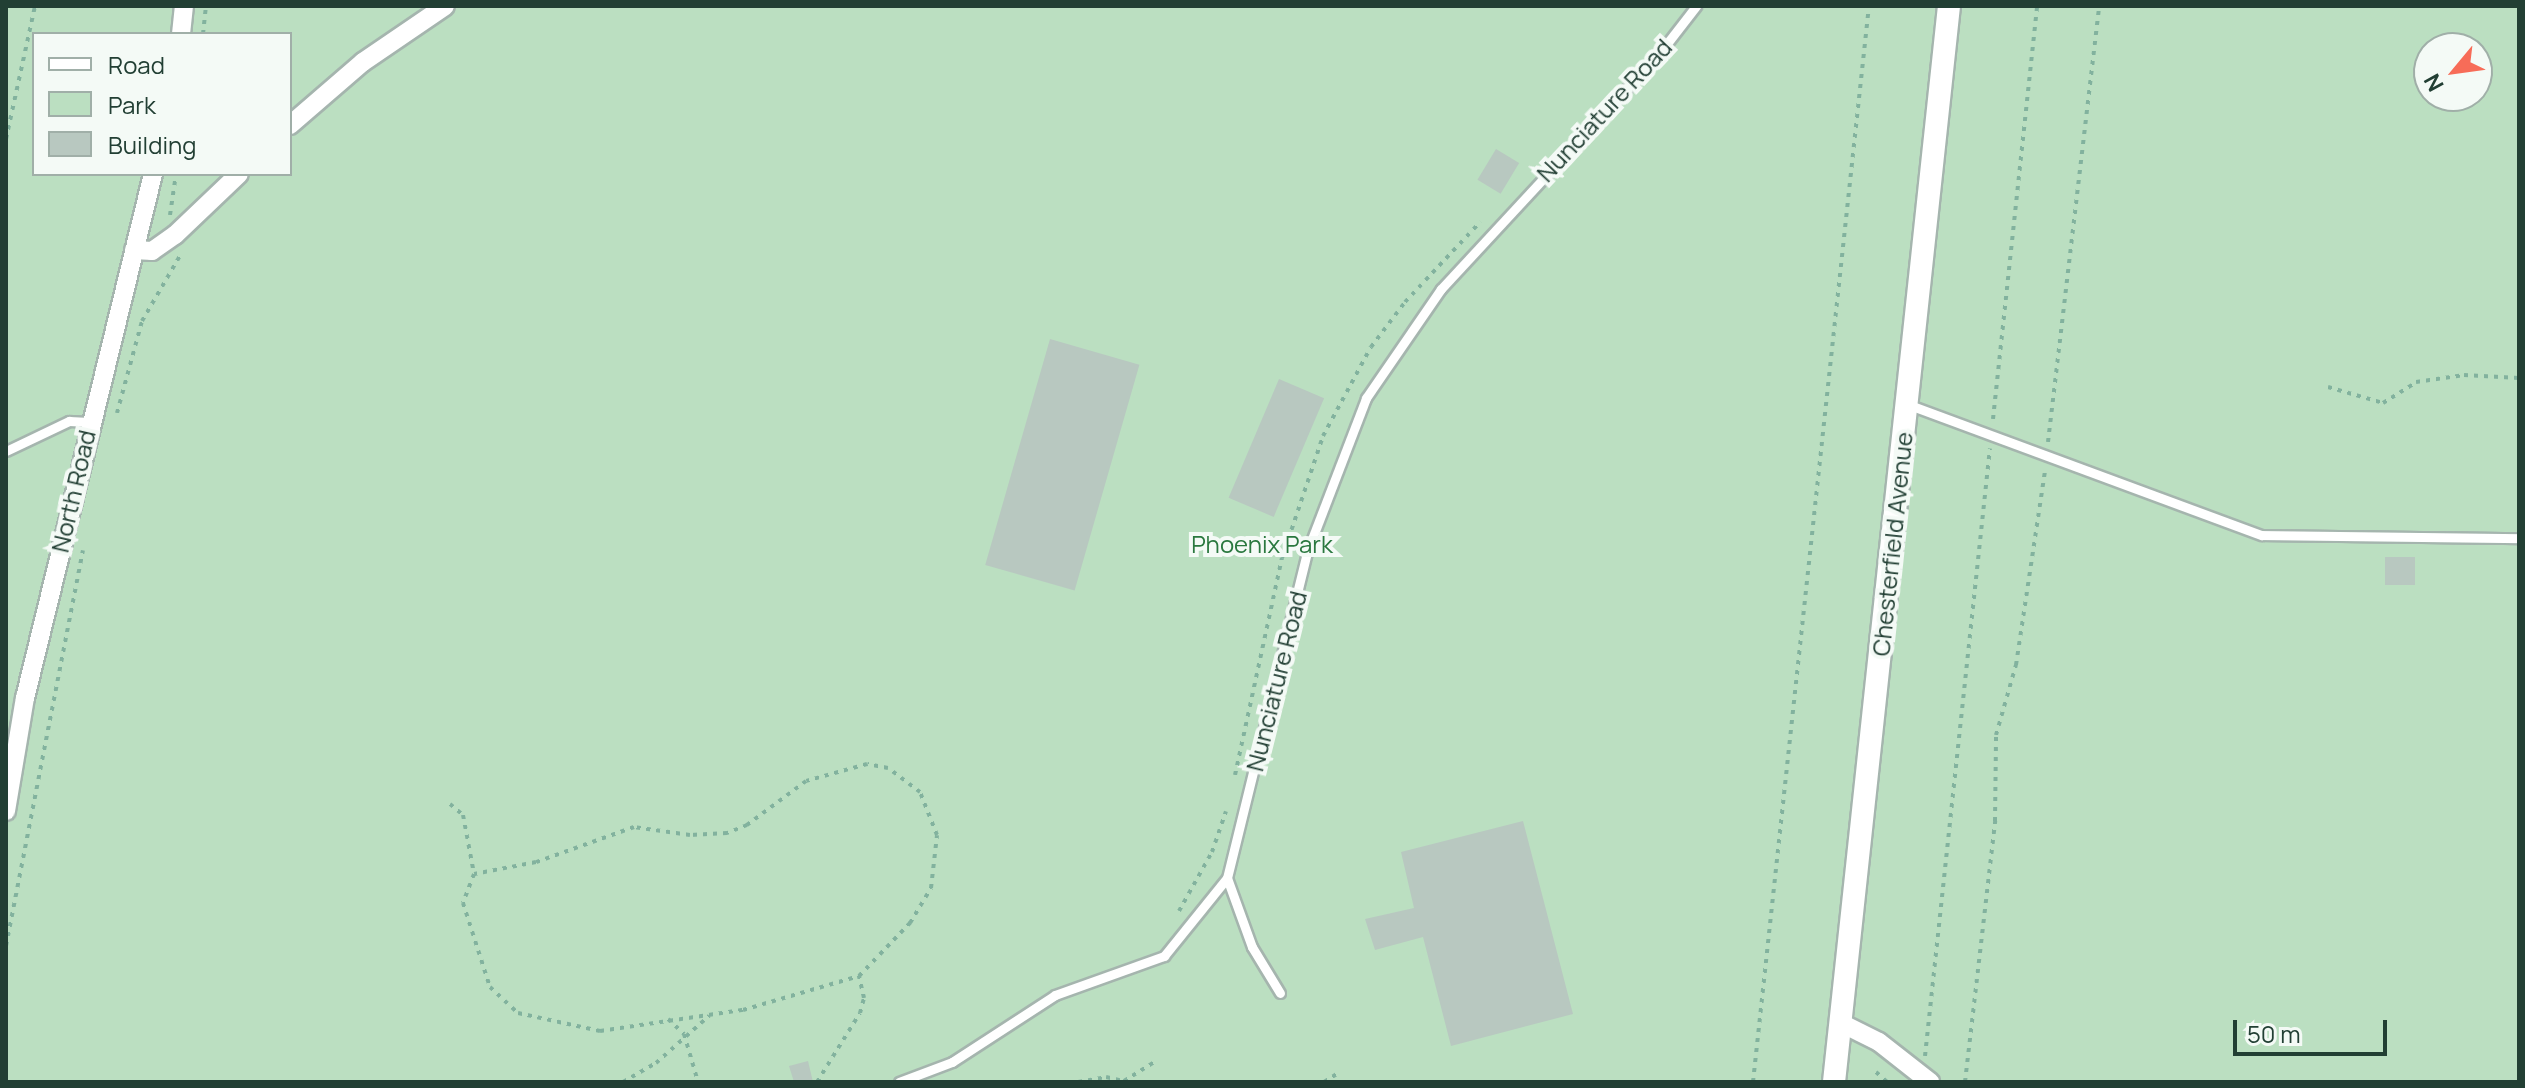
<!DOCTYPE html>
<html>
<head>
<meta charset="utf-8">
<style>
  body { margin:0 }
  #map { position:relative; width:2525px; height:1088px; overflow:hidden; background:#e3ede7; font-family:Manrope,sans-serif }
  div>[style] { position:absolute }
  .green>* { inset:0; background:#bbdfc1 }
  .building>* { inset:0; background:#b8c8c0; transform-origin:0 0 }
  .path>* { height:4px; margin-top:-2px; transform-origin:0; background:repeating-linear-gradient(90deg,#82b29e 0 4px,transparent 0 10px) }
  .roads { filter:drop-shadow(2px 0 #a5b5ae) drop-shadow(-2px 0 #a5b5ae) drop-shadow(0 2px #a5b5ae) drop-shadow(0 -2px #a5b5ae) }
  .service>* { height:9px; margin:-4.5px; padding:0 4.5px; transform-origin:4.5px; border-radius:4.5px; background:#fff }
  .minor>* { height:18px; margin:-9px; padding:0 9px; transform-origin:9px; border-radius:9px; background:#fff }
  .tertiary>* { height:22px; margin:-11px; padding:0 11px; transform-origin:11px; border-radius:11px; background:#fff }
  span { translate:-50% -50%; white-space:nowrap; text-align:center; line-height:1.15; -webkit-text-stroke:8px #f4faf6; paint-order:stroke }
  .street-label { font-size:24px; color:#223f34 }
  .park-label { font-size:24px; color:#2a783f }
  .frame { position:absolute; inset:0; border:8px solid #223f34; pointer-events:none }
  .legend { position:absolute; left:32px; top:32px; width:260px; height:144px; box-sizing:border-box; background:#f4faf6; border:2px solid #a0afa8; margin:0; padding:10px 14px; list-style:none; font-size:24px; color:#223f34 }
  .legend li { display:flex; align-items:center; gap:16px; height:40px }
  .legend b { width:40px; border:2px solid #a0afa8 }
  .north { position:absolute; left:2413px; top:32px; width:80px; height:80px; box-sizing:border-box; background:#f4faf6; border:2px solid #a0afa8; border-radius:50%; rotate:241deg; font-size:22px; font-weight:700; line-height:32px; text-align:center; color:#223f34 }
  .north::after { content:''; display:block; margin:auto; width:28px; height:36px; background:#f76c58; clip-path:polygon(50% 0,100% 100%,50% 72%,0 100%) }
  .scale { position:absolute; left:2233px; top:1020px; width:154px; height:36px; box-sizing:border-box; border:4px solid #223f34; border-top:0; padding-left:10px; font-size:24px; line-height:28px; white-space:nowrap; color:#223f34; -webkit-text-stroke:6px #f4faf6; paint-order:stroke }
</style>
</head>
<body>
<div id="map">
  <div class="green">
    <div style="clip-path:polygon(evenodd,6px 6px,2519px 6px,2519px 1082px,6px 1082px,6px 6px,34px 34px,290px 34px,290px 174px,34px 174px,34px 34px,6px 6px,2429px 48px,2477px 48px,2477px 96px,2429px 96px,2429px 48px)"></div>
  </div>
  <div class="building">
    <div style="left:1496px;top:149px;width:27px;height:36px;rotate:31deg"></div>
    <div style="left:1050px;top:339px;width:93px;height:235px;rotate:16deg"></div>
    <div style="left:1279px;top:379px;width:49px;height:129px;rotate:23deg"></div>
    <div style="left:2385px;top:557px;width:30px;height:28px"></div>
    <div style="clip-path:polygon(1523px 821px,1573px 1014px,1451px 1046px,1423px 937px,1375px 950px,1365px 919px,1414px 908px,1401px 852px)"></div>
    <div style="clip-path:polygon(808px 1061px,813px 1082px,794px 1082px,789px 1066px)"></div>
  </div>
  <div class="path">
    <div style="left:203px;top:34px;width:28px;rotate:-84deg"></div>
    <div style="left:6px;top:139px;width:136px;rotate:-77.7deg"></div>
    <div style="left:170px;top:215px;width:41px;rotate:-81.7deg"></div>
    <div style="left:2328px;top:387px;width:57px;rotate:16.2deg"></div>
    <div style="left:2383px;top:403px;width:39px;rotate:-32deg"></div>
    <div style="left:2416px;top:382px;width:49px;rotate:-8.3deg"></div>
    <div style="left:2464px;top:375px;width:55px;rotate:3.1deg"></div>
    <div style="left:117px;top:413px;width:95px;rotate:-74.8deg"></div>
    <div style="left:142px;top:321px;width:78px;rotate:-59.8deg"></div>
    <div style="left:1993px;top:419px;width:415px;rotate:-83.9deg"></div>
    <div style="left:2048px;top:442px;width:439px;rotate:-83.3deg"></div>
    <div style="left:1235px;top:775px;width:222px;rotate:-77.8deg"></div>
    <div style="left:1282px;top:558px;width:129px;rotate:-71.4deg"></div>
    <div style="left:1323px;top:436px;width:101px;rotate:-61.7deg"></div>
    <div style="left:1371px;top:347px;width:56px;rotate:-52.9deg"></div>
    <div style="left:1405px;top:302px;width:110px;rotate:-46.8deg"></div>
    <div style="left:450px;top:804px;width:17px;rotate:40deg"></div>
    <div style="left:463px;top:815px;width:60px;rotate:79.4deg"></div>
    <div style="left:474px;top:874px;width:31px;rotate:111deg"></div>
    <div style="left:463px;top:903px;width:88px;rotate:72.2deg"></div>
    <div style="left:490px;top:987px;width:38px;rotate:43deg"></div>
    <div style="left:518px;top:1013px;width:84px;rotate:12.4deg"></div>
    <div style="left:600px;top:1031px;width:145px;rotate:-8.4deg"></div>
    <div style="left:743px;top:1010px;width:121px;rotate:-16.3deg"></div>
    <div style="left:859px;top:976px;width:74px;rotate:-46.1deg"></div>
    <div style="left:910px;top:923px;width:41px;rotate:-59deg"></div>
    <div style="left:931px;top:888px;width:53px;rotate:-83.5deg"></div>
    <div style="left:937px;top:835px;width:46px;rotate:-111.6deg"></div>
    <div style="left:920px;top:792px;width:40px;rotate:-143deg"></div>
    <div style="left:888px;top:768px;width:21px;rotate:-169deg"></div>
    <div style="left:867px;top:764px;width:63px;rotate:164.4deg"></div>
    <div style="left:806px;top:781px;width:74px;rotate:143.3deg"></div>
    <div style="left:747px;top:825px;width:22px;rotate:158deg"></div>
    <div style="left:727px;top:833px;width:37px;rotate:177deg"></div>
    <div style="left:690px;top:835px;width:57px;rotate:-171.9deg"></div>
    <div style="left:634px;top:827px;width:104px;rotate:160.3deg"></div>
    <div style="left:536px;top:862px;width:63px;rotate:169deg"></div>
    <div style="left:1179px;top:911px;width:68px;rotate:-60.8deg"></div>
    <div style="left:1212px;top:852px;width:43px;rotate:-71.1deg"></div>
    <div style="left:6px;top:946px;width:403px;rotate:-79deg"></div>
    <div style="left:668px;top:1019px;width:22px;rotate:43deg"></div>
    <div style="left:684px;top:1034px;width:50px;rotate:73.7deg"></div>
    <div style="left:1925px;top:1056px;width:611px;rotate:-83.9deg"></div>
    <div style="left:1876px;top:1072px;width:15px;rotate:42deg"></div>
    <div style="left:1124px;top:1081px;width:36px;rotate:-32deg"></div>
    <div style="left:623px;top:1082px;width:38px;rotate:-30deg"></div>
    <div style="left:656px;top:1063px;width:71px;rotate:-41.6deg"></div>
    <div style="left:817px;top:1082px;width:81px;rotate:-58.1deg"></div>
    <div style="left:860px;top:1013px;width:16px;rotate:-75deg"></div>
    <div style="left:864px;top:998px;width:23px;rotate:-103deg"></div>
    <div style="left:1078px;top:1082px;width:28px;rotate:-10deg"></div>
    <div style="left:1106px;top:1077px;width:23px;rotate:13deg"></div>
    <div style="left:1324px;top:1082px;width:15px;rotate:-32deg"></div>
    <div style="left:1753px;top:1082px;width:1082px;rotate:-83.85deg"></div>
    <div style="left:1965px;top:1082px;width:263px;rotate:-83.4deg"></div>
    <div style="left:1995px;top:821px;width:86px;rotate:-89.3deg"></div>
    <div style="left:1996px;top:735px;width:73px;rotate:-74.1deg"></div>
    <div style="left:2016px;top:665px;width:196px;rotate:-81.5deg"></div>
  </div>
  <div class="roads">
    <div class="service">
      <div style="left:1907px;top:404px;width:378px;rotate:20.3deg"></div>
      <div style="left:2262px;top:535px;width:257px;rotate:0.7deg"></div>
      <div style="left:6px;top:451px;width:70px;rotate:-25.5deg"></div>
      <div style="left:69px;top:421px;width:20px;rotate:3deg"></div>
      <div style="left:1280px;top:993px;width:54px;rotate:-121.3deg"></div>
      <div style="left:1252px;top:947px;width:73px;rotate:-109.9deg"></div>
      <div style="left:1227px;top:878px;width:336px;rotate:-76.2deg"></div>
      <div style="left:1307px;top:552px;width:165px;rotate:-69deg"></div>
      <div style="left:1366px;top:398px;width:132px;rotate:-55.5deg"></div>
      <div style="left:1441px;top:289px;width:326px;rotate:-47.2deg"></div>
      <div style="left:1662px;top:50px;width:56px;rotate:-52.3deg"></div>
      <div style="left:899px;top:1082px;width:57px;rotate:-20.7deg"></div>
      <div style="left:952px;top:1062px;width:123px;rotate:-33deg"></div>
      <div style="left:1055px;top:995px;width:116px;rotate:-19.7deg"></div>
      <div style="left:1164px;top:956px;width:100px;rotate:-51.1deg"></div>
    </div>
    <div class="minor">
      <div style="left:181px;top:34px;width:28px;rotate:-84deg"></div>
      <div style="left:290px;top:125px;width:96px;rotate:-40.8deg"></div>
      <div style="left:363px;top:62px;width:99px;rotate:-34.3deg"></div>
      <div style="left:134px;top:250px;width:18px;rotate:3deg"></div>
      <div style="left:152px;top:251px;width:28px;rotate:-35deg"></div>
      <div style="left:175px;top:235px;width:88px;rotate:-43.6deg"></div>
      <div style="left:6px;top:811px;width:115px;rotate:-80.5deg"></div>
      <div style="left:25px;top:698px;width:539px;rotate:-76.27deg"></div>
      <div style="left:1841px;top:1023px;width:42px;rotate:26.6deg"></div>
      <div style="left:1879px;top:1042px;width:65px;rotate:38.1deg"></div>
    </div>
    <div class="tertiary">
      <div style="left:1834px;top:1082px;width:1082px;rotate:-83.9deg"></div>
    </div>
  </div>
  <div class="street-label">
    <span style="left:1604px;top:110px;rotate:-47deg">Nunciature Road</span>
    <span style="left:73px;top:491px;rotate:-77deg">North Road</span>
    <span style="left:1892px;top:544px;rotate:-84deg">Chesterfield Avenue</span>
    <span style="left:1276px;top:681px;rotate:-76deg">Nunciature Road</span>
  </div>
  <div class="park-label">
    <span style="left:1262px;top:544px">Phoenix Park</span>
  </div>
  <div class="frame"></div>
  <ul class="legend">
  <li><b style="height:10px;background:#fff"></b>Road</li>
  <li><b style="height:22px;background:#bbdfc1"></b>Park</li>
  <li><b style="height:22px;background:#b8c8c0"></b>Building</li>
  </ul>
  <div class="north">N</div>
  <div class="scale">50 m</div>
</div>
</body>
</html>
